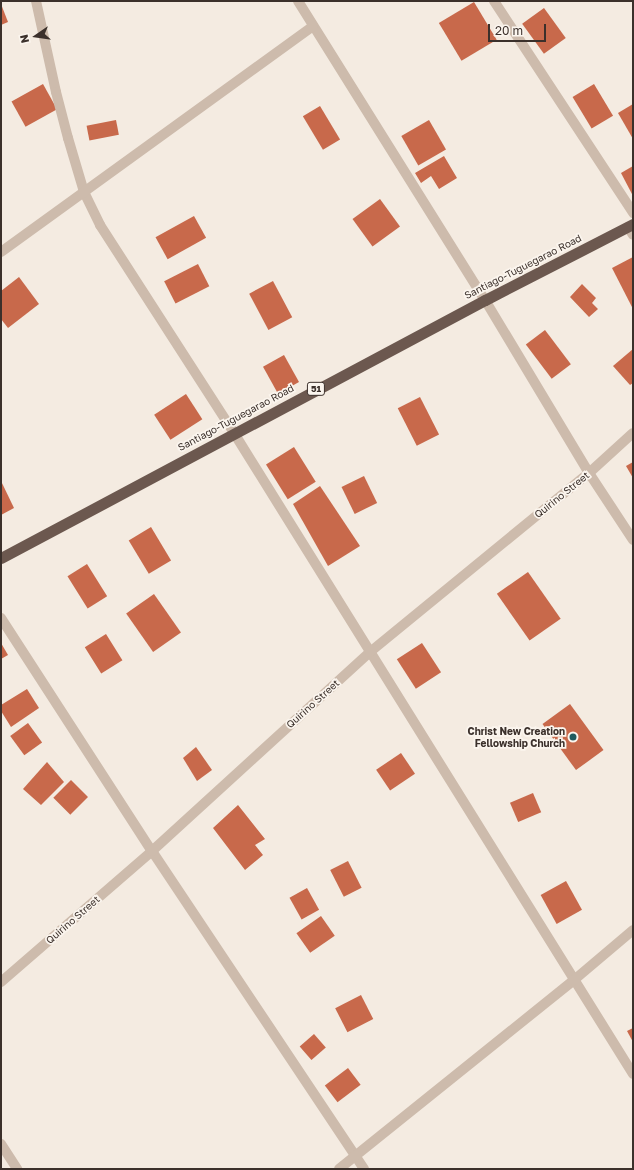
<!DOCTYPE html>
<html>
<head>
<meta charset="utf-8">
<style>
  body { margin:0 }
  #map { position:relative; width:634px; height:1170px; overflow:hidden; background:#f4ebe1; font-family:"Golos Text",sans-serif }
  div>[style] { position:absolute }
  .building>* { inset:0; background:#c8694b; transform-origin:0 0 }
  .minor>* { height:10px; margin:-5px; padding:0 5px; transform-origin:5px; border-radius:5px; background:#cdbbac }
  .trunk>* { height:11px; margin:-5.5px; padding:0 5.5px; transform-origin:5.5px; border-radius:5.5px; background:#6c584f }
  .dots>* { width:11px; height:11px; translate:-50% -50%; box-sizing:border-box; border:2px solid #fbf5ee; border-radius:50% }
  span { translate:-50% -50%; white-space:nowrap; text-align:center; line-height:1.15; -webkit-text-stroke:3.5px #fbf5ee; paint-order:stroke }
  .shield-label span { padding:1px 3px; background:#fbf5ee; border:1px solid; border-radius:3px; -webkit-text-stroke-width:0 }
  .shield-label { font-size:9px; color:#3b302b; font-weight:700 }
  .street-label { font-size:10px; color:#3b302b }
  .poi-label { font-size:10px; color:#3b302b; font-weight:700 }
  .right { translate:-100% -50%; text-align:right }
  .frame { position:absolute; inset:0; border:2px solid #3b302b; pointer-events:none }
  .north { position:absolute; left:16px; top:16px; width:40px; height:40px; -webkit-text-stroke:3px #fbf5ee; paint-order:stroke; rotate:257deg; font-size:11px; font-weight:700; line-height:16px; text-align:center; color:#3b302b }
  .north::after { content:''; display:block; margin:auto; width:14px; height:18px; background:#3b302b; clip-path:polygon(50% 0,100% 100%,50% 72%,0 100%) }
  .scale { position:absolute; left:488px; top:24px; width:58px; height:18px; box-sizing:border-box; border:2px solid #3b302b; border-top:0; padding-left:5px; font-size:12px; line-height:14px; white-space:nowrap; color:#3b302b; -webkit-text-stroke:3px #fbf5ee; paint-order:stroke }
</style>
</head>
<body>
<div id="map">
  <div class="building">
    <div style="left:474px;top:2px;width:44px;height:41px;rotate:59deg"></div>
    <div style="clip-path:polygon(1px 4px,8px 22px,1px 25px)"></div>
    <div style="left:544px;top:8px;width:37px;height:27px;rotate:54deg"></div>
    <div style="left:43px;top:84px;width:29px;height:36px;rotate:61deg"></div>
    <div style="left:594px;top:84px;width:37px;height:25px;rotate:59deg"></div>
    <div style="clip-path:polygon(633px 104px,633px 139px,618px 113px)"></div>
    <div style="left:320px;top:106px;width:39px;height:20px;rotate:59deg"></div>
    <div style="left:116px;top:120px;width:15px;height:30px;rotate:79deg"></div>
    <div style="left:429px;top:120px;width:34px;height:32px;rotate:60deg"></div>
    <div style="clip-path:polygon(444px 156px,457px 178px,439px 189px,431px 176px,421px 183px,415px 173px)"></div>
    <div style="clip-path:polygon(633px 166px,633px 196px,621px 173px)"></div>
    <div style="left:380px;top:199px;width:34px;height:34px;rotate:54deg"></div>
    <div style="left:194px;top:216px;width:25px;height:44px;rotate:61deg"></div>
    <div style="clip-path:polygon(633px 257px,633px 309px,612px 268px)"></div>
    <div style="left:198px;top:264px;width:25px;height:38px;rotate:63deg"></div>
    <div style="clip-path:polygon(19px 277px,39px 304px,8px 328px,1px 319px,1px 291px)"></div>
    <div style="left:273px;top:281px;width:41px;height:27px;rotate:62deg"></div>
    <div style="clip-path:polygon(582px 284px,596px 298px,592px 303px,598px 309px,589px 317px,570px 297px)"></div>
    <div style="left:545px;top:330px;width:43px;height:24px;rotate:53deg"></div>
    <div style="clip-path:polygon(633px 349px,633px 383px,630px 385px,613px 366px)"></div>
    <div style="left:284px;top:355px;width:31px;height:24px;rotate:61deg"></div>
    <div style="left:186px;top:394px;width:30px;height:38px;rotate:57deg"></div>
    <div style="left:420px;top:397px;width:42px;height:25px;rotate:63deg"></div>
    <div style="left:294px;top:447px;width:41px;height:33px;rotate:58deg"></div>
    <div style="clip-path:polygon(633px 462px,633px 478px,626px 466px)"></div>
    <div style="left:364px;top:476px;width:30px;height:25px;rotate:64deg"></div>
    <div style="clip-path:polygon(1px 481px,14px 508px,1px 515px)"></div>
    <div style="clip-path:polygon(320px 486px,360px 546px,328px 566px,293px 504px)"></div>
    <div style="left:151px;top:527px;width:39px;height:26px;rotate:59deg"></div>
    <div style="left:87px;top:564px;width:38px;height:23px;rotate:58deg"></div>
    <div style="left:528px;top:572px;width:57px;height:38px;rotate:55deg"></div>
    <div style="left:154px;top:594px;width:47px;height:34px;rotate:55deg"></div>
    <div style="left:106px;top:634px;width:31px;height:25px;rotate:58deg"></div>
    <div style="clip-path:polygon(1px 643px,8px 655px,1px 659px)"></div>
    <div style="left:422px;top:643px;width:35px;height:30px;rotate:57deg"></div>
    <div style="clip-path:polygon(27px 689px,39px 708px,11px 727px,1px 711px,1px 705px)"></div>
    <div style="left:570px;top:704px;width:57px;height:34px;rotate:54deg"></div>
    <div style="left:28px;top:723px;width:24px;height:22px;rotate:54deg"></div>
    <div style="clip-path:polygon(196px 747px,212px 770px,197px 781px,183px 758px)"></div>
    <div style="left:401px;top:753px;width:25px;height:30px;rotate:56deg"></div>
    <div style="clip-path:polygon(47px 762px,64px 782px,41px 805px,23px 789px)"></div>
    <div style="left:71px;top:780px;width:24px;height:25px;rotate:45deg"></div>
    <div style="left:533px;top:793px;width:21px;height:25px;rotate:67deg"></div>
    <div style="clip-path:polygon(238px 805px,265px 839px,255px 845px,263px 855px,245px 870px,213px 828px)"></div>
    <div style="left:348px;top:861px;width:30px;height:20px;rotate:63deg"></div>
    <div style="left:566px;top:881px;width:33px;height:29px;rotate:61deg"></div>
    <div style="left:307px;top:888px;width:25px;height:20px;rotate:61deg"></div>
    <div style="left:321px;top:916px;width:24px;height:30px;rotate:55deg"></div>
    <div style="left:361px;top:995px;width:27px;height:29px;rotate:63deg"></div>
    <div style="clip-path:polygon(633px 1028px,633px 1042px,627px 1031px)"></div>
    <div style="left:314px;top:1034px;width:18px;height:19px;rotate:49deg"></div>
    <div style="left:348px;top:1068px;width:21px;height:29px;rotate:53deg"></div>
  </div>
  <div class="minor">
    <div style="left:36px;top:1px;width:93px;rotate:77.6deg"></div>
    <div style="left:56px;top:92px;width:48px;rotate:75.4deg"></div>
    <div style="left:68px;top:138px;width:56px;rotate:73.5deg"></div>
    <div style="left:84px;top:192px;width:37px;rotate:64deg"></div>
    <div style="left:100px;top:225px;width:247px;rotate:57.2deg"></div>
    <div style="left:234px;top:433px;width:755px;rotate:58.1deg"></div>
    <div style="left:298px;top:1px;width:353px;rotate:58deg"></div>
    <div style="left:485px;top:300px;width:202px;rotate:59deg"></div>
    <div style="left:589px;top:473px;width:80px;rotate:56.7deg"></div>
    <div style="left:494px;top:1px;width:254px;rotate:56.7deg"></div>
    <div style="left:628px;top:227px;width:9px;rotate:58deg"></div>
    <div style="left:1px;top:252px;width:385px;rotate:-35.9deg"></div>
    <div style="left:1px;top:618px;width:278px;rotate:57.1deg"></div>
    <div style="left:152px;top:851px;width:382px;rotate:56.3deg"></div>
    <div style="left:1px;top:982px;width:200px;rotate:-40.9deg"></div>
    <div style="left:152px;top:851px;width:295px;rotate:-42.4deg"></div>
    <div style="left:370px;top:652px;width:283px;rotate:-39.3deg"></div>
    <div style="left:589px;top:473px;width:59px;rotate:-42.3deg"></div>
    <div style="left:1px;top:1144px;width:30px;rotate:57deg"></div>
    <div style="left:339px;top:1169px;width:302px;rotate:-38.8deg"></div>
    <div style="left:574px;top:980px;width:77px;rotate:-40.3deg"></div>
  </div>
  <div class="trunk">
    <div style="left:1px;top:558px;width:548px;rotate:-28.06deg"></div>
    <div style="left:485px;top:300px;width:166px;rotate:-27.2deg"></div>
  </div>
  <div class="dots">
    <div style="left:573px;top:737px;background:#1f5a5e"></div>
  </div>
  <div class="shield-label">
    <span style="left:316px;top:389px">51</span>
  </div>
  <div class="street-label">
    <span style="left:523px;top:267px;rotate:-27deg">Santiago-Tuguegarao Road</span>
    <span style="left:236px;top:418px;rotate:-28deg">Santiago-Tuguegarao Road</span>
    <span style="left:562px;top:495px;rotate:-39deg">Quirino Street</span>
    <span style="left:313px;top:704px;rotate:-42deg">Quirino Street</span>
    <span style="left:73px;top:920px;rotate:-41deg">Quirino Street</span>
  </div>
  <div class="poi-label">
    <span class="right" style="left:565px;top:737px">Christ New Creation<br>Fellowship Church</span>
  </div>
  <div class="frame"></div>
  <div class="north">N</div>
  <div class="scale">20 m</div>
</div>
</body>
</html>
